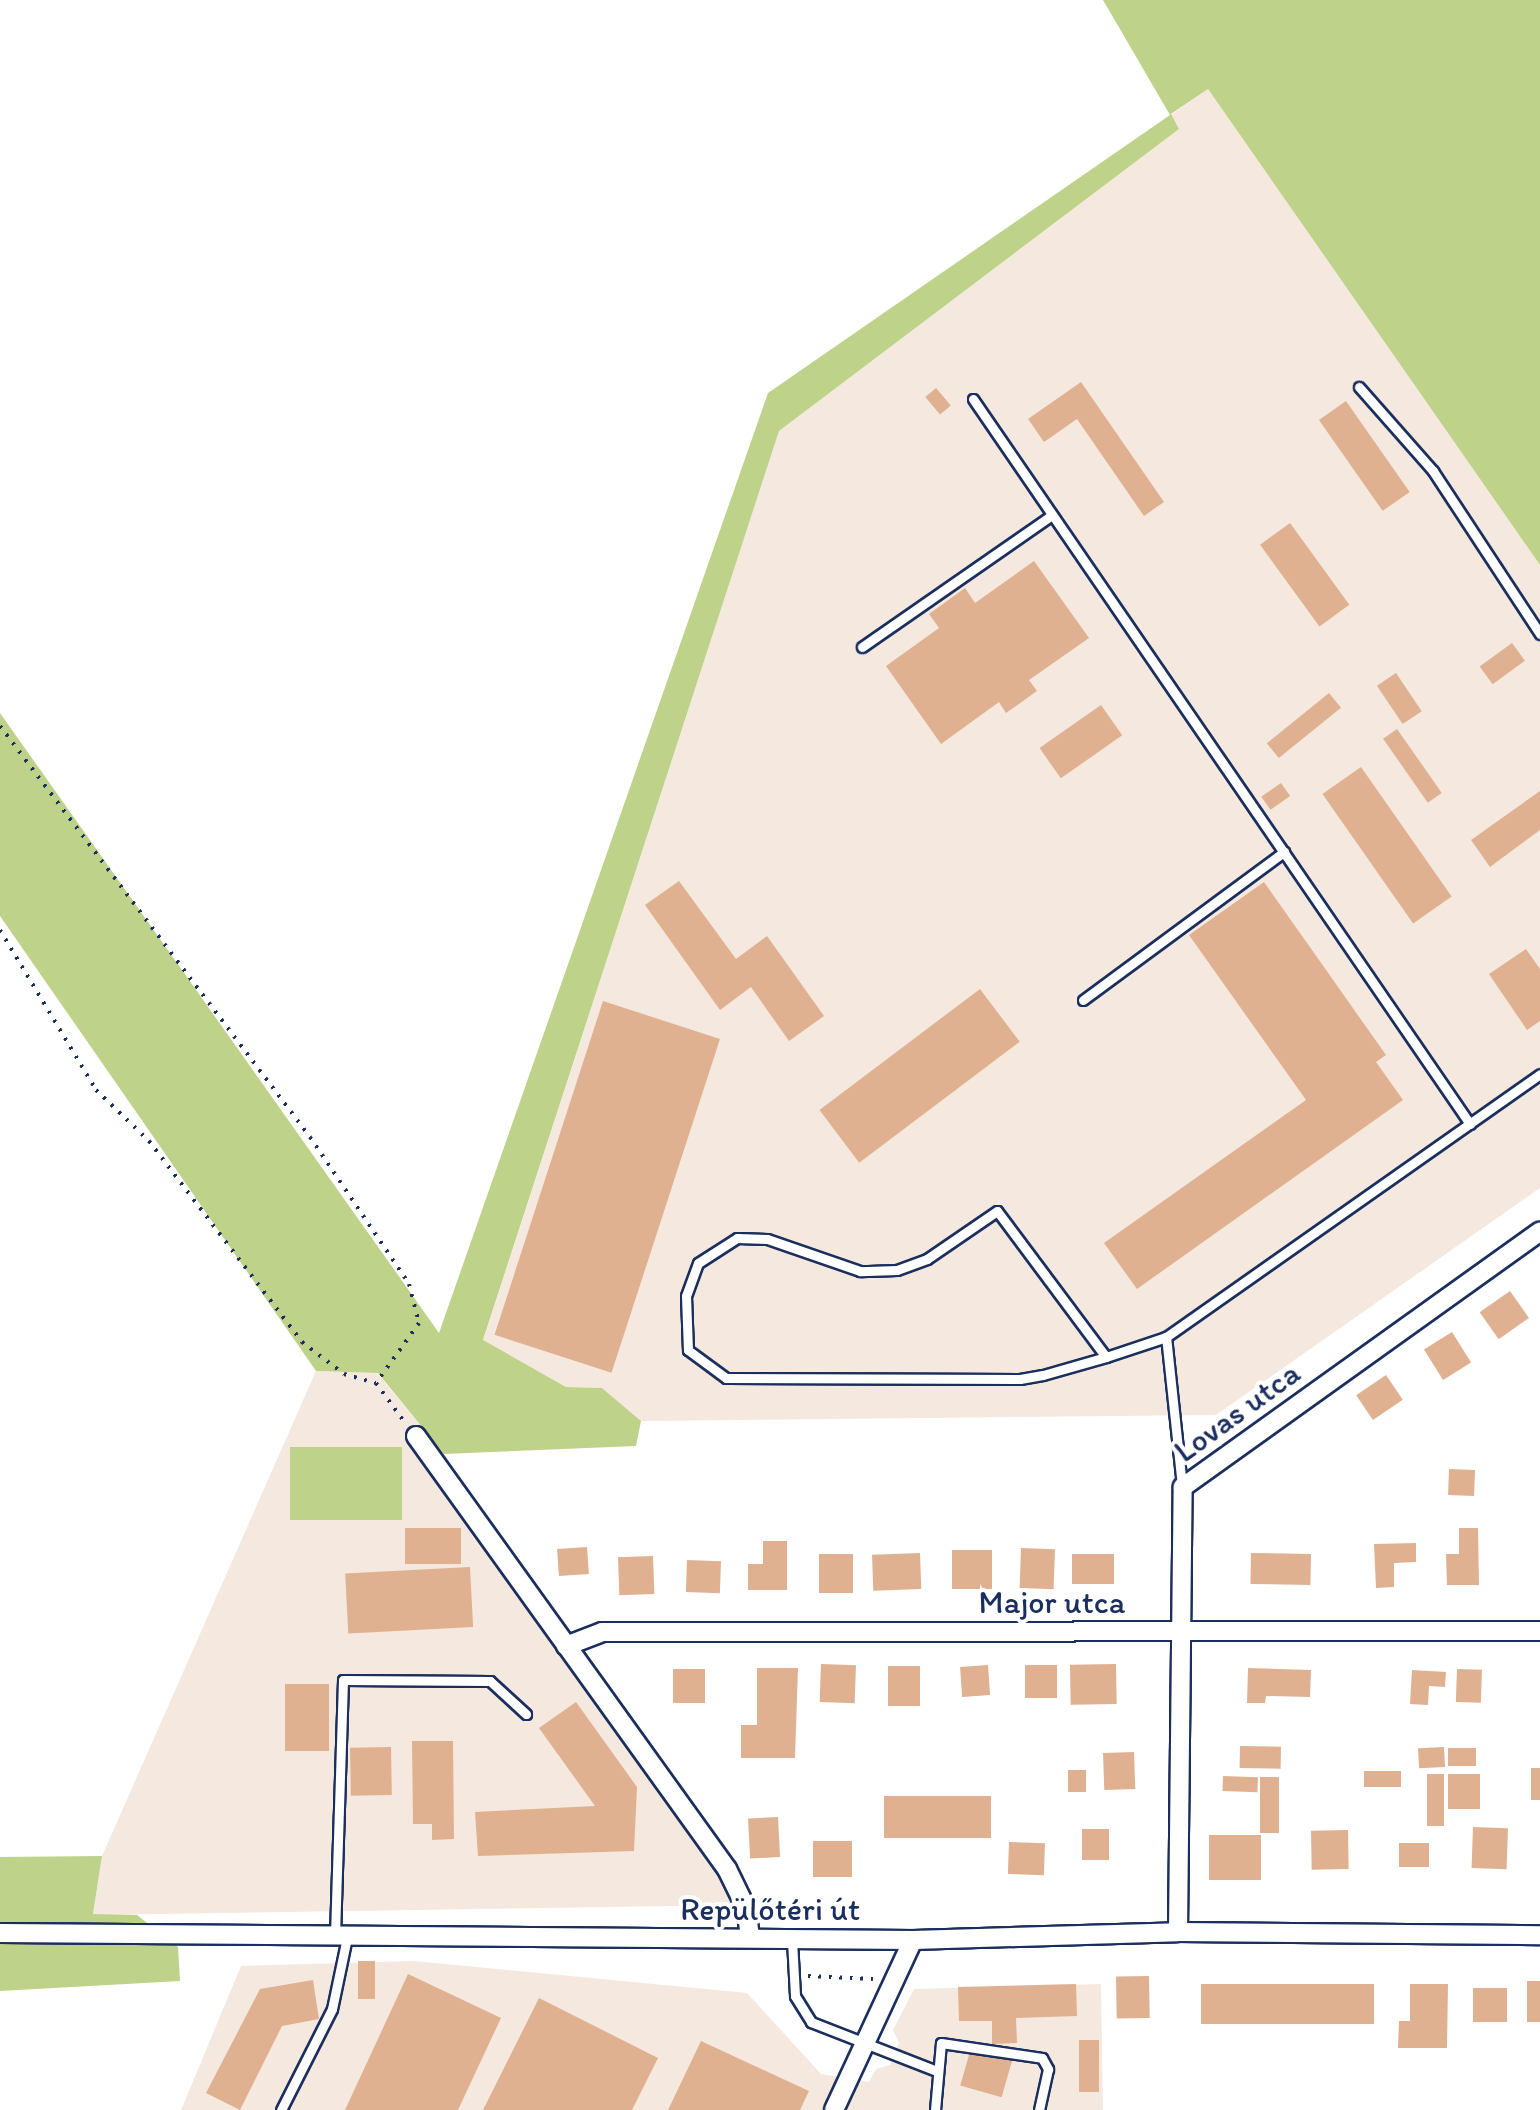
<!DOCTYPE html>
<html>
<head>
<meta charset="utf-8">
<style>
  body { margin:0 }
  #map { position:relative; width:1540px; height:2110px; overflow:hidden; background:#fff; font-family:Itim,sans-serif }
  div>[style] { position:absolute }
  .built>* { inset:0; background:#f5e8de }
  .green>* { inset:0; background:#bed389; transform-origin:0 0 }
  .building>* { inset:0; background:#dfb190; transform-origin:0 0 }
  .path>* { height:4px; margin-top:-2px; transform-origin:0; background:repeating-linear-gradient(90deg,#1b2f5e 0 2.5px,transparent 0 10.5px) }
  .roads { filter:drop-shadow(2px 0 #1b2f5e) drop-shadow(-2px 0 #1b2f5e) drop-shadow(0 2px #1b2f5e) drop-shadow(0 -2px #1b2f5e) }
  .service>* { height:9px; margin:-4.5px; padding:0 4.5px; transform-origin:4.5px; border-radius:4.5px; background:#fff }
  .minor>* { height:18px; margin:-9px; padding:0 9px; transform-origin:9px; border-radius:9px; background:#fff }
  span { translate:-50% -50%; white-space:nowrap; text-align:center; line-height:1.15; -webkit-text-stroke:8px #fff; paint-order:stroke }
  .street-label { font-size:32px; color:#1b2f5e }
</style>
</head>
<body>
<div id="map">
  <div class="built">
    <div style="clip-path:polygon(1208px 89px,1540px 565px,1540px 1188px,1216px 1415px,641px 1421px,602px 1388px,566px 1387px,483px 1341px,779px 431px,1179px 129px,1171px 115px)"></div>
    <div style="clip-path:polygon(316px 1371px,377px 1373px,444px 1454px,742px 1905px,93px 1915px,102px 1856px)"></div>
    <div style="clip-path:polygon(414px 1961px,747px 1993px,821px 2074px,869px 2082px,876px 2069px,890px 2065px,899px 2043px,893px 2030px,914px 1989px,1101px 1984px,1103px 2110px,181px 2110px,241px 1966px)"></div>
  </div>
  <div class="green">
    <div style="clip-path:polygon(1103px 0,1540px 0,1540px 565px,1208px 89px,1171px 114px,1179px 129px,779px 431px,483px 1340px,566px 1387px,602px 1388px,641px 1421px,636px 1446px,444px 1454px,378px 1373px,316px 1371px,0 916px,0 713px,439px 1333px,768px 393px,1170px 115px)"></div>
    <div style="left:402px;top:1447px;width:73px;height:112px;rotate:90deg"></div>
    <div style="clip-path:polygon(102px 1856px,93px 1914px,137px 1915px,178px 1947px,180px 1981px,0 1991px,0 1857px)"></div>
  </div>
  <div class="building">
    <div style="clip-path:polygon(1081px 382px,1164px 502px,1144px 516px,1077px 419px,1044px 442px,1028px 419px)"></div>
    <div style="left:936px;top:388px;width:23px;height:14px;rotate:50deg"></div>
    <div style="left:1346px;top:401px;width:111px;height:33px;rotate:55deg"></div>
    <div style="left:1290px;top:523px;width:101px;height:37px;rotate:54deg"></div>
    <div style="clip-path:polygon(1034px 561px,1089px 638px,1029px 680px,1037px 691px,1006px 713px,999px 702px,941px 744px,886px 666px,939px 628px,929px 614px,965px 588px,975px 603px)"></div>
    <div style="left:1512px;top:643px;width:22px;height:40px;rotate:54deg"></div>
    <div style="left:1396px;top:673px;width:46px;height:23px;rotate:56deg"></div>
    <div style="left:1329px;top:693px;width:19px;height:80px;rotate:51deg"></div>
    <div style="left:1101px;top:705px;width:37px;height:75px;rotate:55deg"></div>
    <div style="left:1397px;top:729px;width:78px;height:17px;rotate:55deg"></div>
    <div style="left:1361px;top:767px;width:158px;height:47px;rotate:55deg"></div>
    <div style="left:1281px;top:783px;width:16px;height:24px;rotate:55deg"></div>
    <div style="clip-path:polygon(1540px 791px,1540px 830px,1490px 867px,1471px 840px)"></div>
    <div style="clip-path:polygon(679px 881px,736px 959px,767px 936px,824px 1016px,789px 1041px,751px 987px,720px 1010px,645px 905px)"></div>
    <div style="clip-path:polygon(1264px 882px,1386px 1055px,1376px 1062px,1403px 1100px,1137px 1289px,1104px 1243px,1306px 1100px,1189px 935px)"></div>
    <div style="clip-path:polygon(1526px 949px,1540px 969px,1540px 1021px,1527px 1030px,1489px 974px)"></div>
    <div style="left:980px;top:989px;width:66px;height:201px;rotate:53deg"></div>
    <div style="left:603px;top:1001px;width:123px;height:351px;rotate:18deg"></div>
    <div style="left:1510px;top:1291px;width:33px;height:37px;rotate:55deg"></div>
    <div style="left:1452px;top:1332px;width:36px;height:33px;rotate:58deg"></div>
    <div style="left:1386px;top:1375px;width:30px;height:36px;rotate:56deg"></div>
    <div style="left:1449px;top:1469px;width:26px;height:26px;rotate:2deg"></div>
    <div style="left:405px;top:1528px;width:56px;height:36px"></div>
    <div style="clip-path:polygon(1459px 1528px,1478px 1528px,1479px 1585px,1447px 1585px,1446px 1554px,1459px 1554px)"></div>
    <div style="clip-path:polygon(763px 1541px,787px 1541px,787px 1590px,748px 1590px,748px 1564px,763px 1564px)"></div>
    <div style="clip-path:polygon(1416px 1543px,1416px 1562px,1394px 1563px,1394px 1587px,1376px 1588px,1374px 1544px)"></div>
    <div style="left:587px;top:1547px;width:27px;height:30px;rotate:86deg"></div>
    <div style="left:1021px;top:1548px;width:34px;height:40px;rotate:2deg"></div>
    <div style="left:952px;top:1550px;width:40px;height:39px"></div>
    <div style="left:920px;top:1553px;width:36px;height:48px;rotate:88deg"></div>
    <div style="left:1251px;top:1553px;width:60px;height:31px;rotate:1deg"></div>
    <div style="left:819px;top:1554px;width:34px;height:39px"></div>
    <div style="left:1114px;top:1554px;width:30px;height:42px;rotate:90deg"></div>
    <div style="left:653px;top:1556px;width:38px;height:35px;rotate:88deg"></div>
    <div style="left:687px;top:1560px;width:34px;height:32px;rotate:2deg"></div>
    <div style="left:470px;top:1567px;width:60px;height:125px;rotate:87deg"></div>
    <div style="left:821px;top:1664px;width:35px;height:38px;rotate:2deg"></div>
    <div style="left:1116px;top:1664px;width:40px;height:46px;rotate:89deg"></div>
    <div style="left:988px;top:1665px;width:30px;height:28px;rotate:86deg"></div>
    <div style="left:1025px;top:1665px;width:32px;height:33px"></div>
    <div style="left:888px;top:1666px;width:32px;height:40px"></div>
    <div style="clip-path:polygon(757px 1668px,798px 1668px,795px 1758px,741px 1758px,741px 1725px,757px 1725px)"></div>
    <div style="clip-path:polygon(1248px 1668px,1311px 1670px,1310px 1697px,1266px 1696px,1265px 1703px,1247px 1703px)"></div>
    <div style="left:673px;top:1669px;width:32px;height:34px"></div>
    <div style="left:1457px;top:1669px;width:25px;height:33px;rotate:2deg"></div>
    <div style="clip-path:polygon(1412px 1670px,1446px 1672px,1445px 1687px,1429px 1686px,1428px 1705px,1410px 1704px)"></div>
    <div style="left:285px;top:1684px;width:44px;height:67px"></div>
    <div style="clip-path:polygon(576px 1702px,637px 1787px,634px 1851px,478px 1856px,475px 1812px,595px 1806px,539px 1728px)"></div>
    <div style="clip-path:polygon(412px 1741px,453px 1741px,454px 1839px,432px 1840px,432px 1824px,413px 1824px)"></div>
    <div style="left:1240px;top:1746px;width:41px;height:22px;rotate:1deg"></div>
    <div style="left:391px;top:1747px;width:48px;height:41px;rotate:89deg"></div>
    <div style="left:1444px;top:1747px;width:20px;height:26px;rotate:87deg"></div>
    <div style="left:1476px;top:1748px;width:18px;height:28px;rotate:90deg"></div>
    <div style="left:1134px;top:1752px;width:37px;height:31px;rotate:88deg"></div>
    <div style="left:1531px;top:1768px;width:9px;height:32px"></div>
    <div style="left:1068px;top:1770px;width:18px;height:22px"></div>
    <div style="left:1401px;top:1771px;width:16px;height:37px;rotate:90deg"></div>
    <div style="left:1427px;top:1774px;width:17px;height:52px"></div>
    <div style="left:1448px;top:1774px;width:32px;height:35px"></div>
    <div style="left:1223px;top:1776px;width:35px;height:15px;rotate:2deg"></div>
    <div style="left:1260px;top:1777px;width:19px;height:56px"></div>
    <div style="left:884px;top:1796px;width:107px;height:42px"></div>
    <div style="left:778px;top:1817px;width:40px;height:30px;rotate:87deg"></div>
    <div style="left:1473px;top:1827px;width:35px;height:41px;rotate:2deg"></div>
    <div style="left:1082px;top:1829px;width:27px;height:31px"></div>
    <div style="left:1348px;top:1830px;width:39px;height:37px;rotate:89deg"></div>
    <div style="left:1209px;top:1835px;width:52px;height:45px"></div>
    <div style="left:813px;top:1841px;width:39px;height:36px"></div>
    <div style="left:1009px;top:1842px;width:36px;height:32px;rotate:2deg"></div>
    <div style="left:1399px;top:1843px;width:30px;height:24px"></div>
    <div style="left:358px;top:1961px;width:17px;height:38px"></div>
    <div style="clip-path:polygon(408px 1974px,501px 2018px,458px 2110px,345px 2110px)"></div>
    <div style="left:1149px;top:1976px;width:42px;height:33px;rotate:89deg"></div>
    <div style="clip-path:polygon(313px 1980px,319px 2019px,282px 2026px,240px 2110px,206px 2093px,260px 1989px)"></div>
    <div style="left:1527px;top:1981px;width:13px;height:41px"></div>
    <div style="clip-path:polygon(1076px 1984px,1077px 2016px,1016px 2018px,1017px 2043px,992px 2044px,992px 2021px,959px 2021px,958px 1987px)"></div>
    <div style="left:1374px;top:1984px;width:40px;height:173px;rotate:90deg"></div>
    <div style="clip-path:polygon(1410px 1984px,1448px 1984px,1447px 2048px,1398px 2048px,1399px 2021px,1410px 2021px)"></div>
    <div style="left:1473px;top:1988px;width:34px;height:34px"></div>
    <div style="clip-path:polygon(539px 1998px,658px 2058px,632px 2110px,483px 2110px)"></div>
    <div style="left:1079px;top:2040px;width:20px;height:52px"></div>
    <div style="clip-path:polygon(701px 2041px,809px 2091px,800px 2110px,668px 2110px)"></div>
    <div style="left:971px;top:2048px;width:43px;height:39px;rotate:16deg"></div>
  </div>
  <div class="path">
    <div style="left:0;top:726px;width:515px;rotate:52.97deg"></div>
    <div style="left:310px;top:1137px;width:177px;rotate:56deg"></div>
    <div style="left:409px;top:1284px;width:40px;rotate:75.6deg"></div>
    <div style="left:419px;top:1323px;width:74px;rotate:125.6deg"></div>
    <div style="left:0;top:930px;width:187px;rotate:59deg"></div>
    <div style="left:96px;top:1090px;width:74px;rotate:43.9deg"></div>
    <div style="left:149px;top:1141px;width:253px;rotate:52.7deg"></div>
    <div style="left:302px;top:1342px;width:53px;rotate:37.3deg"></div>
    <div style="left:344px;top:1374px;width:33px;rotate:16deg"></div>
    <div style="left:376px;top:1383px;width:46px;rotate:53.9deg"></div>
    <div style="left:808px;top:1976px;width:65px;rotate:2.6deg"></div>
  </div>
  <div class="roads">
    <div class="service">
      <div style="left:1359px;top:387px;width:112px;rotate:48.6deg"></div>
      <div style="left:1433px;top:471px;width:195px;rotate:56.7deg"></div>
      <div style="left:973px;top:399px;width:879px;rotate:55.57deg"></div>
      <div style="left:862px;top:647px;width:231px;rotate:-34.8deg"></div>
      <div style="left:1083px;top:1000px;width:250px;rotate:-36.4deg"></div>
      <div style="left:1106px;top:1357px;width:182px;rotate:-126.7deg"></div>
      <div style="left:997px;top:1211px;width:85px;rotate:145.6deg"></div>
      <div style="left:927px;top:1259px;width:32px;rotate:160deg"></div>
      <div style="left:897px;top:1270px;width:37px;rotate:178deg"></div>
      <div style="left:860px;top:1271px;width:98px;rotate:-161deg"></div>
      <div style="left:767px;top:1239px;width:30px;rotate:-178deg"></div>
      <div style="left:737px;top:1238px;width:46px;rotate:147.3deg"></div>
      <div style="left:698px;top:1263px;width:35px;rotate:110deg"></div>
      <div style="left:686px;top:1296px;width:54px;rotate:87.9deg"></div>
      <div style="left:688px;top:1350px;width:47px;rotate:36.4deg"></div>
      <div style="left:726px;top:1378px;width:294px;rotate:0.2deg"></div>
      <div style="left:1020px;top:1379px;width:23px;rotate:-10deg"></div>
      <div style="left:1043px;top:1375px;width:66px;rotate:-15.9deg"></div>
      <div style="left:1106px;top:1357px;width:63px;rotate:-18.4deg"></div>
      <div style="left:1182px;top:1486px;width:150px;rotate:-96.1deg"></div>
      <div style="left:1166px;top:1337px;width:457px;rotate:-35.1deg"></div>
      <div style="left:335px;top:1935px;width:255px;rotate:-88.2deg"></div>
      <div style="left:343px;top:1680px;width:147px;rotate:0.4deg"></div>
      <div style="left:490px;top:1681px;width:49px;rotate:42.5deg"></div>
      <div style="left:792px;top:1940px;width:56px;rotate:86.9deg"></div>
      <div style="left:795px;top:1996px;width:31px;rotate:58deg"></div>
      <div style="left:811px;top:2022px;width:135px;rotate:21.3deg"></div>
      <div style="left:281px;top:2110px;width:113px;rotate:-63.2deg"></div>
      <div style="left:332px;top:2009px;width:74px;rotate:-78.2deg"></div>
      <div style="left:935px;top:2110px;width:67px;rotate:-84.9deg"></div>
      <div style="left:941px;top:2043px;width:102px;rotate:8.4deg"></div>
      <div style="left:1042px;top:2058px;width:13px;rotate:61deg"></div>
      <div style="left:1048px;top:2069px;width:42px;rotate:102.4deg"></div>
    </div>
    <div class="minor">
      <div style="left:416px;top:1436px;width:533px;rotate:54.31deg"></div>
      <div style="left:727px;top:1869px;width:43px;rotate:64deg"></div>
      <div style="left:746px;top:1908px;width:30px;rotate:82deg"></div>
      <div style="left:566px;top:1646px;width:39px;rotate:-21deg"></div>
      <div style="left:602px;top:1632px;width:938px;rotate:-0.06deg"></div>
      <div style="left:1178px;top:1932px;width:445px;rotate:-89.4deg"></div>
      <div style="left:1183px;top:1487px;width:439px;rotate:-35.6deg"></div>
      <div style="left:0;top:1933px;width:913px;rotate:0.44deg"></div>
      <div style="left:913px;top:1940px;width:265px;rotate:-1.7deg"></div>
      <div style="left:1178px;top:1932px;width:362px;rotate:0.5deg"></div>
      <div style="left:834px;top:2110px;width:187px;rotate:-65.1deg"></div>
    </div>
  </div>
  <div class="street-label">
    <span style="left:1237px;top:1412px;rotate:-36deg">Lovas utca</span>
    <span style="left:1052px;top:1602px">Major utca</span>
    <span style="left:770px;top:1909px">Repülőtéri út</span>
  </div>
</div>
</body>
</html>
